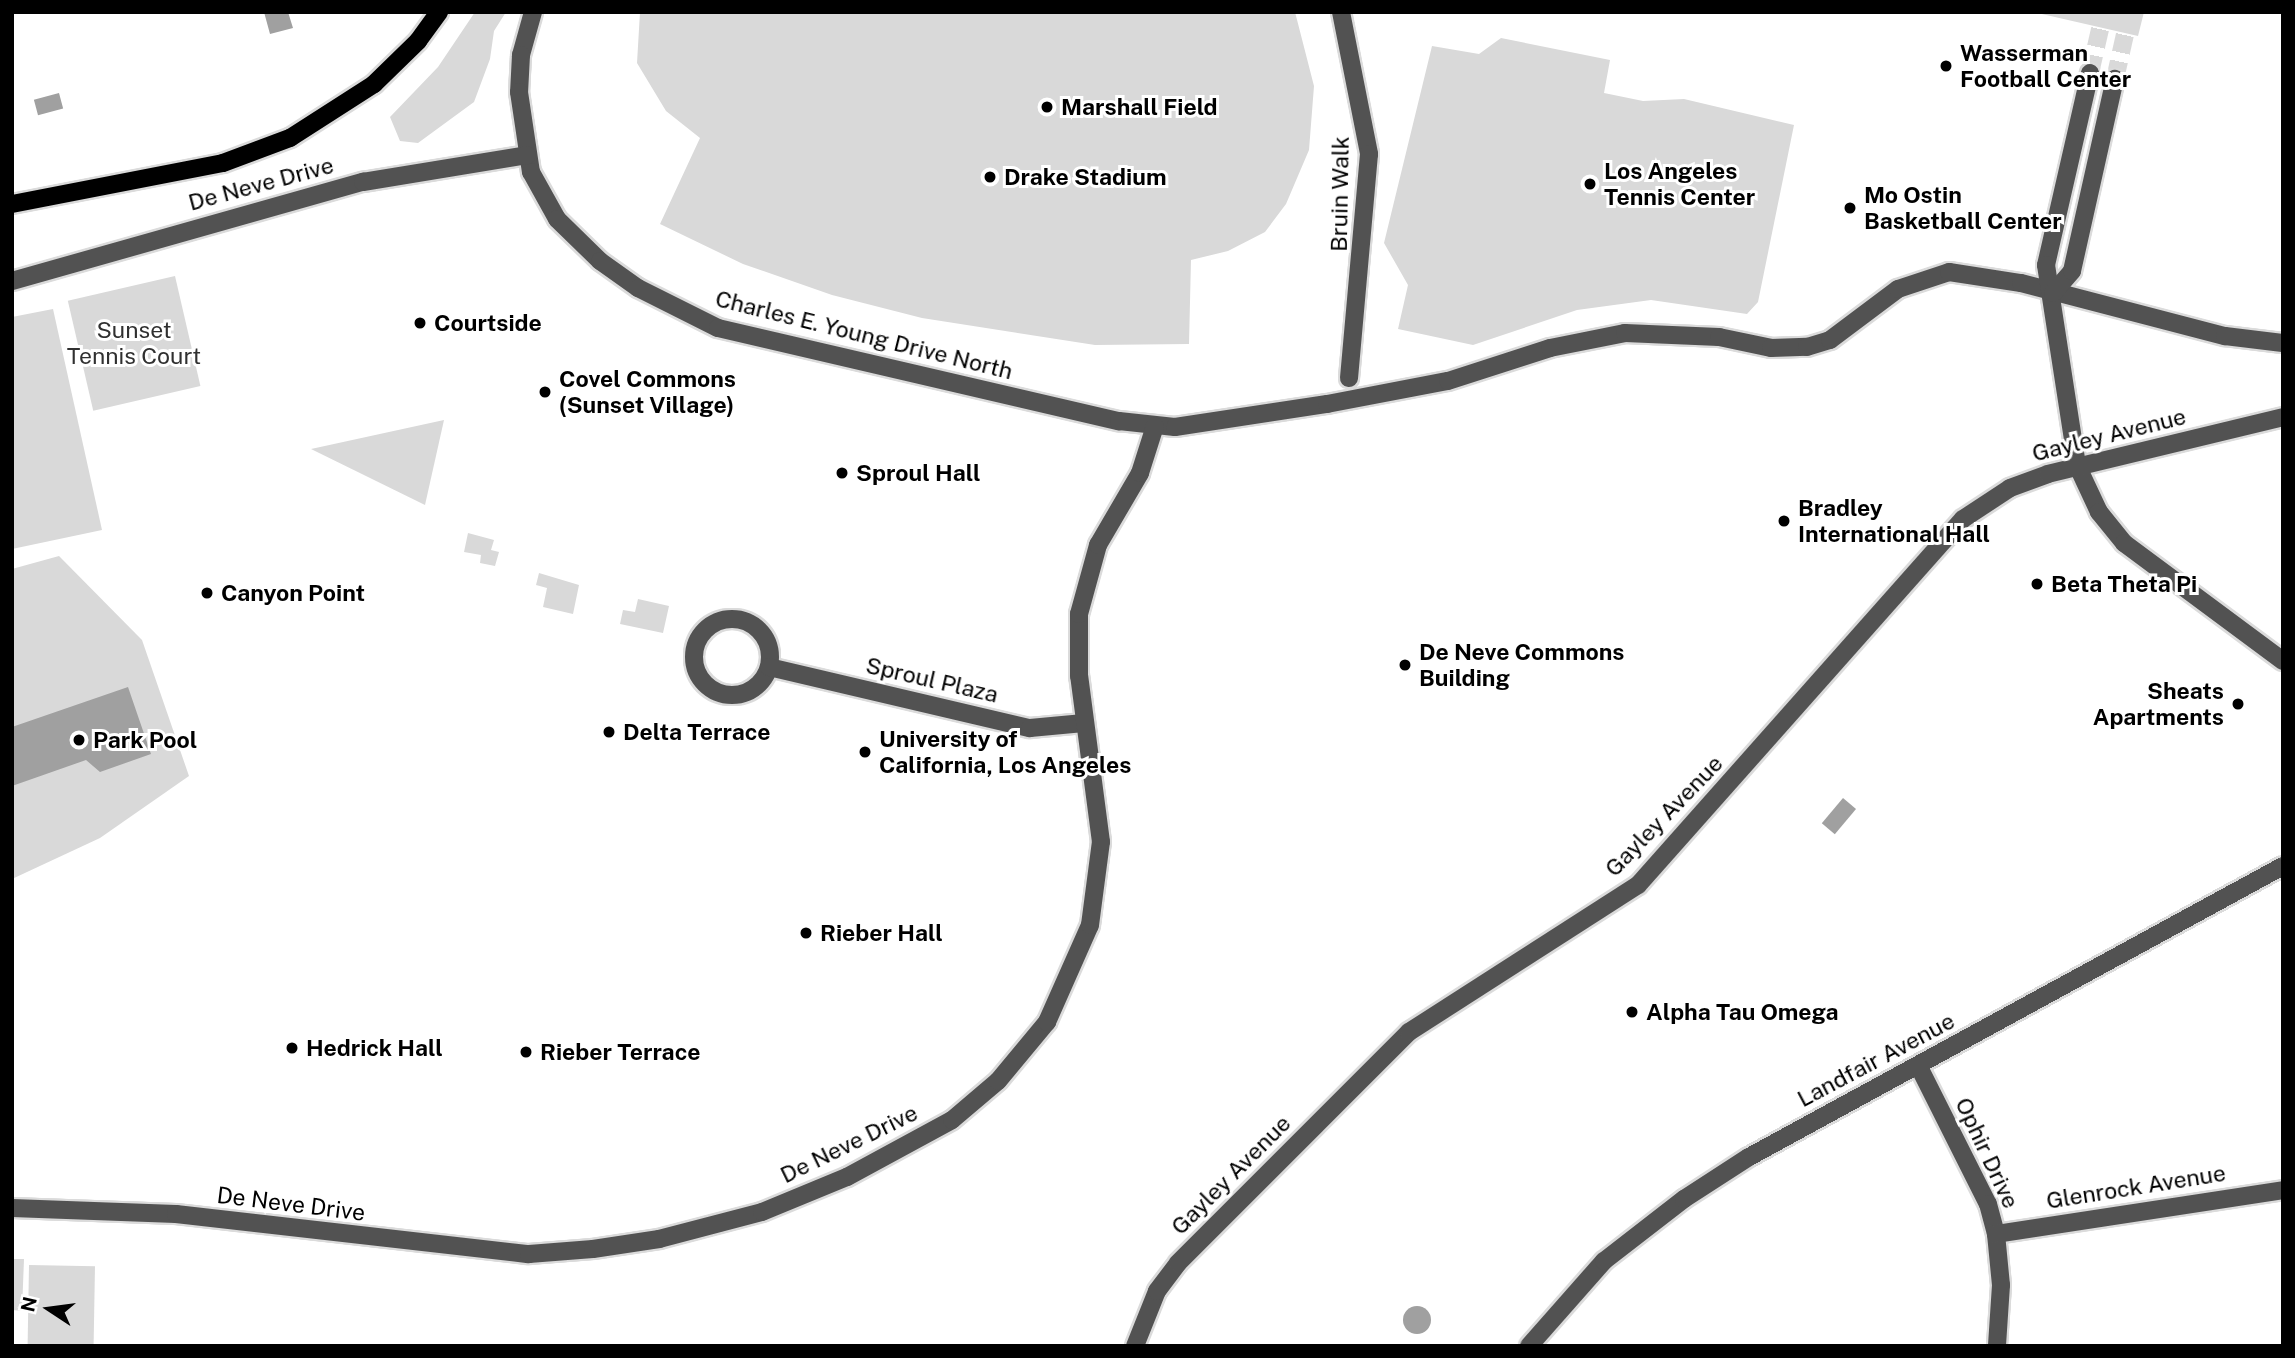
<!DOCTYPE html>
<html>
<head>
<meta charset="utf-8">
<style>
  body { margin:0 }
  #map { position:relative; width:2295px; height:1358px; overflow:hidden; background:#fff; font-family:"Public Sans",sans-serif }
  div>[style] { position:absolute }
  .green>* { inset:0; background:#d9d9d9; transform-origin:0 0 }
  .water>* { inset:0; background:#a0a0a0; transform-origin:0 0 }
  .round { border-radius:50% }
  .minor-tunnel>* { height:18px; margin-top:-9px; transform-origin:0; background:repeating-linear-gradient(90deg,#d9d9d9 0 18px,transparent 0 27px) }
  .roads { filter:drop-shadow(2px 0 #dbdbdb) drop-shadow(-2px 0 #dbdbdb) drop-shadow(0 2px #dbdbdb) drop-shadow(0 -2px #dbdbdb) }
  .minor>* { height:18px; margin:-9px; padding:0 9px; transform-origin:9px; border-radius:9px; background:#525252 }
  .minor>.ring { margin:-9px; padding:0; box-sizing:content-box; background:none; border:18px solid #525252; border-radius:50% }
  .major>* { height:18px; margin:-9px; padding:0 9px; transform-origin:9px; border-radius:9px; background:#000 }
  .dots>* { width:19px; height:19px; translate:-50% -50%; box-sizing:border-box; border:4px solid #fff; border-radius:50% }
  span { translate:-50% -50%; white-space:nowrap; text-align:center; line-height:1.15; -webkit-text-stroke:6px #fff; paint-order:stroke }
  .poi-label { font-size:23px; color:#000; font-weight:700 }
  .left { translate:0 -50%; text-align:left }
  .right { translate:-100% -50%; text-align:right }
  .street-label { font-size:23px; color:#000 }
  .park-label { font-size:23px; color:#303030 }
  .frame { position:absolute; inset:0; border:14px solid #000; pointer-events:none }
  .north { position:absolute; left:14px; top:1274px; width:70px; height:70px; -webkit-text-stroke:5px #fff; paint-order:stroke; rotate:283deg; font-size:19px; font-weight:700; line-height:28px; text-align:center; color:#000 }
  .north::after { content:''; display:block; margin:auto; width:24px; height:32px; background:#000; clip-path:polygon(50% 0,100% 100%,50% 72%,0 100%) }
</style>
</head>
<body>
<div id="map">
  <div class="green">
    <div style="clip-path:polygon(475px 12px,506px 12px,494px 31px,490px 59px,474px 102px,418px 143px,400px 141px,390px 117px,438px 67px)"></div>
    <div style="clip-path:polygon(640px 12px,1295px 12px,1314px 86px,1309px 150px,1286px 204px,1265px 232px,1228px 251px,1191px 260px,1189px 344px,1095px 345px,922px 318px,832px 295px,743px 264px,660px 224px,700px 138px,666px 111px,637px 63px)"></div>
    <div style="clip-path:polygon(2033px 12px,2144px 12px,2138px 36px)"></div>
    <div style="clip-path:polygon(1501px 38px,1610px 60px,1604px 93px,1643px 101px,1684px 99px,1794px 125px,1758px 302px,1747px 314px,1651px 300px,1577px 310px,1473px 345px,1398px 329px,1408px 285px,1384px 243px,1432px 46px,1479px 54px)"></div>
    <div style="left:175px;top:276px;width:113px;height:110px;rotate:77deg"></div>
    <div style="clip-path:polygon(53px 309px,102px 530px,12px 549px,12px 317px)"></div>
    <div style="clip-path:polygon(444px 420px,425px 505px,311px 449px)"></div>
    <div style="clip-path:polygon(468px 533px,494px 540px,491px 550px,499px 552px,495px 566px,480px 563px,481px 555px,464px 552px)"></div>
    <div style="clip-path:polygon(59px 556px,142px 640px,189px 776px,100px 838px,12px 879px,12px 569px)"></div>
    <div style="clip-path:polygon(539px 573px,579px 585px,573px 614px,543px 607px,547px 588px,536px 585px)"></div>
    <div style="clip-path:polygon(638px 599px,669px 606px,663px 633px,620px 624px,623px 610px,635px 612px)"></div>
    <div style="clip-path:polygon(12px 1259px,24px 1259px,22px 1311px,12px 1310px)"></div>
    <div style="left:29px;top:1265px;width:66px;height:81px;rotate:1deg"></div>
  </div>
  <div class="water">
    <div style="clip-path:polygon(264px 12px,288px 12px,293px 28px,270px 34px)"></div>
    <div style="left:59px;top:93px;width:16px;height:26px;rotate:75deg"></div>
    <div style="clip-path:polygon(128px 687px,151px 754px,100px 772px,86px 760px,12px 786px,12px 727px)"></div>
    <div style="left:1843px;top:798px;width:17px;height:33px;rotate:40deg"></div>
    <div class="round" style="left:1403px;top:1306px;width:28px;height:28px"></div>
  </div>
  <div class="minor-tunnel">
    <div style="left:2090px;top:73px;width:63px;rotate:-77.1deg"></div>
    <div style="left:2115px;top:79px;width:69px;rotate:-77.4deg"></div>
  </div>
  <div class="roads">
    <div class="minor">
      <div style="left:533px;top:12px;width:45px;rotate:105.6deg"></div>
      <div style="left:521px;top:55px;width:37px;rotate:93deg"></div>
      <div style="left:519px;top:92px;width:81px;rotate:81.5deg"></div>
      <div style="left:531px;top:172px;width:54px;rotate:61deg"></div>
      <div style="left:557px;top:219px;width:60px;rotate:44.3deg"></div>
      <div style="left:600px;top:261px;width:47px;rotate:35.4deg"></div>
      <div style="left:638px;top:288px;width:89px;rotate:26.6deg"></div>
      <div style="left:718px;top:328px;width:412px;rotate:13.1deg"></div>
      <div style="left:1119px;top:421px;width:56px;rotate:6.1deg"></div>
      <div style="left:1175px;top:427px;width:154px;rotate:-8.6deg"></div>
      <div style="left:1327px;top:404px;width:123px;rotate:-10.8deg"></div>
      <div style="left:1448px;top:381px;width:107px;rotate:-17.9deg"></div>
      <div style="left:1550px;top:348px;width:76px;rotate:-11.3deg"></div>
      <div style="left:1625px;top:333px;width:94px;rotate:2.4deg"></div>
      <div style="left:1719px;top:337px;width:53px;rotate:11.9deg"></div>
      <div style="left:1771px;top:348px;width:36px;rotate:-2deg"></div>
      <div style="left:1807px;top:347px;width:24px;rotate:-17deg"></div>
      <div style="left:1830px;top:340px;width:85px;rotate:-36.9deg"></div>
      <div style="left:1898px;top:289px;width:54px;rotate:-18.4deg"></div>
      <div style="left:1949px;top:272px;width:73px;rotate:8.7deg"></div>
      <div style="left:2021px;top:283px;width:211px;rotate:14.6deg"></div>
      <div style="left:2225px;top:336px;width:58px;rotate:6.9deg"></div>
      <div style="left:1341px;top:12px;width:145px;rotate:78.8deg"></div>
      <div style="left:1369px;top:154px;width:225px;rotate:95.1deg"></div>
      <div style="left:2090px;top:73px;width:197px;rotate:102.9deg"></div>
      <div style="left:2046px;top:265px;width:202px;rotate:81.2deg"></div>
      <div style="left:2077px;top:465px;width:52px;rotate:64.9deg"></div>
      <div style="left:2099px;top:512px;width:40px;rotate:51deg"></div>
      <div style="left:2124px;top:543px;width:198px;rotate:36.6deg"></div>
      <div style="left:12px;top:281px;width:365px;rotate:-15.8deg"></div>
      <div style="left:363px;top:182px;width:166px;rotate:-9.3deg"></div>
      <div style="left:2053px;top:293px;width:29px;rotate:-49deg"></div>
      <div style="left:2072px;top:271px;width:197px;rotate:-77.4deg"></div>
      <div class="ring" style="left:694px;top:619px;width:58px;height:58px"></div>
      <div style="left:769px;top:667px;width:268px;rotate:13.2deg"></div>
      <div style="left:1030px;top:728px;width:54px;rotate:-5.3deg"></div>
      <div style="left:1919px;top:1067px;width:153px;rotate:63.3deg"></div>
      <div style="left:1988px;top:1204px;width:31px;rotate:75deg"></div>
      <div style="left:1996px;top:1234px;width:51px;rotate:84.4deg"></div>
      <div style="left:2001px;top:1285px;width:61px;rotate:93.8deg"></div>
      <div style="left:12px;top:1208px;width:164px;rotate:2.1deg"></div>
      <div style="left:176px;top:1214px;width:355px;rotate:6.5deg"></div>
      <div style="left:529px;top:1254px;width:64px;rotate:-4.5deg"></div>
      <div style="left:593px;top:1249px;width:67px;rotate:-8.6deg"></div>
      <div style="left:659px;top:1239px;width:106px;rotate:-14.7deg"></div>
      <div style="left:762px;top:1212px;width:92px;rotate:-22.4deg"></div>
      <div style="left:847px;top:1177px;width:119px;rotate:-28.5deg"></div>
      <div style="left:952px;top:1120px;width:60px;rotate:-40.3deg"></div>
      <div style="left:998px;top:1081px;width:77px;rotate:-50.3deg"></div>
      <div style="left:1047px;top:1022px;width:106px;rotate:-66.1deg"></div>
      <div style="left:1090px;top:925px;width:84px;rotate:-82.5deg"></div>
      <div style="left:1101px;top:842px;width:167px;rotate:-97.5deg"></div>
      <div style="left:1079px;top:676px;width:62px;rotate:-90deg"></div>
      <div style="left:1079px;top:614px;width:72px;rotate:-74.6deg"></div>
      <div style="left:1098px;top:545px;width:83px;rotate:-59.7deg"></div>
      <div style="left:1140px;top:473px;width:49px;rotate:-72.3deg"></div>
      <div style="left:1996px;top:1234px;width:290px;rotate:-8.7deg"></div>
      <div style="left:1135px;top:1346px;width:59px;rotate:-68.2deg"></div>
      <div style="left:1157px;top:1291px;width:35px;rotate:-53deg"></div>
      <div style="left:1178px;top:1263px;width:327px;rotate:-45deg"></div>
      <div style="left:1409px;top:1032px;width:272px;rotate:-32.7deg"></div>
      <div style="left:1638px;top:885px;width:489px;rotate:-48.4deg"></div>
      <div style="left:1963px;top:519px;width:56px;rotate:-33.4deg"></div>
      <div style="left:2010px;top:488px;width:40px;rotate:-20.2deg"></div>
      <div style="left:2048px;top:474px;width:242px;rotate:-13.6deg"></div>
      <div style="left:1529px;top:1346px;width:113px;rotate:-48.6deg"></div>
      <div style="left:1604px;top:1261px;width:101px;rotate:-37.8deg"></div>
      <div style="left:1684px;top:1199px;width:77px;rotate:-32.9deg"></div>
      <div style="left:1749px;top:1157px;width:608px;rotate:-28.59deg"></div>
    </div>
    <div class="major">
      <div style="left:12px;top:204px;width:215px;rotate:-11deg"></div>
      <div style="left:223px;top:163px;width:72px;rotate:-20.5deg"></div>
      <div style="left:290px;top:138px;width:100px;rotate:-32.7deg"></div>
      <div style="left:374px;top:84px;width:62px;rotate:-44.3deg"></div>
      <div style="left:418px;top:41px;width:36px;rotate:-54deg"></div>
    </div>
  </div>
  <div class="dots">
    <div style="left:1946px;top:66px;background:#000"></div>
    <div style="left:1047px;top:107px;background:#000"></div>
    <div style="left:990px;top:177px;background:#000"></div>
    <div style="left:1590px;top:184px;background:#000"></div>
    <div style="left:1850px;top:208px;background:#000"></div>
    <div style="left:420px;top:323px;background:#000"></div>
    <div style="left:545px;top:392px;background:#000"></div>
    <div style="left:842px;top:473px;background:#000"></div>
    <div style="left:1784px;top:521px;background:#000"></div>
    <div style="left:2037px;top:584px;background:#000"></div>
    <div style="left:207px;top:593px;background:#000"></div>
    <div style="left:1405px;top:665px;background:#000"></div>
    <div style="left:2238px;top:704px;background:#000"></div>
    <div style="left:609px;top:732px;background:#000"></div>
    <div style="left:79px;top:740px;background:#000"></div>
    <div style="left:865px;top:752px;background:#000"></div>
    <div style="left:806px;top:933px;background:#000"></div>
    <div style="left:1632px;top:1012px;background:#000"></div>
    <div style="left:292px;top:1048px;background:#000"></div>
    <div style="left:526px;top:1052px;background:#000"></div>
  </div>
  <div class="poi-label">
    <span class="left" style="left:1960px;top:66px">Wasserman<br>Football Center</span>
    <span class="left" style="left:1061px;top:107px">Marshall Field</span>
    <span class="left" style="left:1604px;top:184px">Los Angeles<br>Tennis Center</span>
    <span class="left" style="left:1004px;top:177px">Drake Stadium</span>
    <span class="left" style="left:1864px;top:208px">Mo Ostin<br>Basketball Center</span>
    <span class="left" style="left:434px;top:323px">Courtside</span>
    <span class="left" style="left:559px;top:392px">Covel Commons<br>(Sunset Village)</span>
    <span class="left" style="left:856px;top:473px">Sproul Hall</span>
    <span class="left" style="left:1798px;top:521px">Bradley<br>International Hall</span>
    <span class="left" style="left:2051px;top:584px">Beta Theta Pi</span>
    <span class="left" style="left:221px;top:593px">Canyon Point</span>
    <span class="left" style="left:1419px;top:665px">De Neve Commons<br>Building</span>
    <span class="right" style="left:2224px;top:704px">Sheats<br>Apartments</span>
    <span class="left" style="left:623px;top:732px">Delta Terrace</span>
    <span class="left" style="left:879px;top:752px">University of<br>California, Los Angeles</span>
    <span class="left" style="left:93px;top:740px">Park Pool</span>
    <span class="left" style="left:820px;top:933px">Rieber Hall</span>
    <span class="left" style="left:1646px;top:1012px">Alpha Tau Omega</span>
    <span class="left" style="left:306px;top:1048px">Hedrick Hall</span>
    <span class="left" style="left:540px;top:1052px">Rieber Terrace</span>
  </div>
  <div class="street-label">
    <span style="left:261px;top:184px;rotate:-15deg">De Neve Drive</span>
    <span style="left:1340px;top:194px;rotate:-89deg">Bruin Walk</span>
    <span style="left:864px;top:335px;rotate:14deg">Charles E. Young Drive North</span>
    <span style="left:2109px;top:435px;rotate:-14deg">Gayley Avenue</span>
    <span style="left:932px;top:680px;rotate:13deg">Sproul Plaza</span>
    <span style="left:1664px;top:816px;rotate:-46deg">Gayley Avenue</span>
    <span style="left:1876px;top:1060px;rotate:-28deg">Landfair Avenue</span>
    <span style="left:849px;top:1144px;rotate:-26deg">De Neve Drive</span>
    <span style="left:1987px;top:1153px;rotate:65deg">Ophir Drive</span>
    <span style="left:1231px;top:1175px;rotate:-45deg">Gayley Avenue</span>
    <span style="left:2136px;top:1187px;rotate:-9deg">Glenrock Avenue</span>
    <span style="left:291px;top:1204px;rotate:7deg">De Neve Drive</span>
  </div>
  <div class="park-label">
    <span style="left:134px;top:343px">Sunset<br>Tennis Court</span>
  </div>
  <div class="frame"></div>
  <div class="north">N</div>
</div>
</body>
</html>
